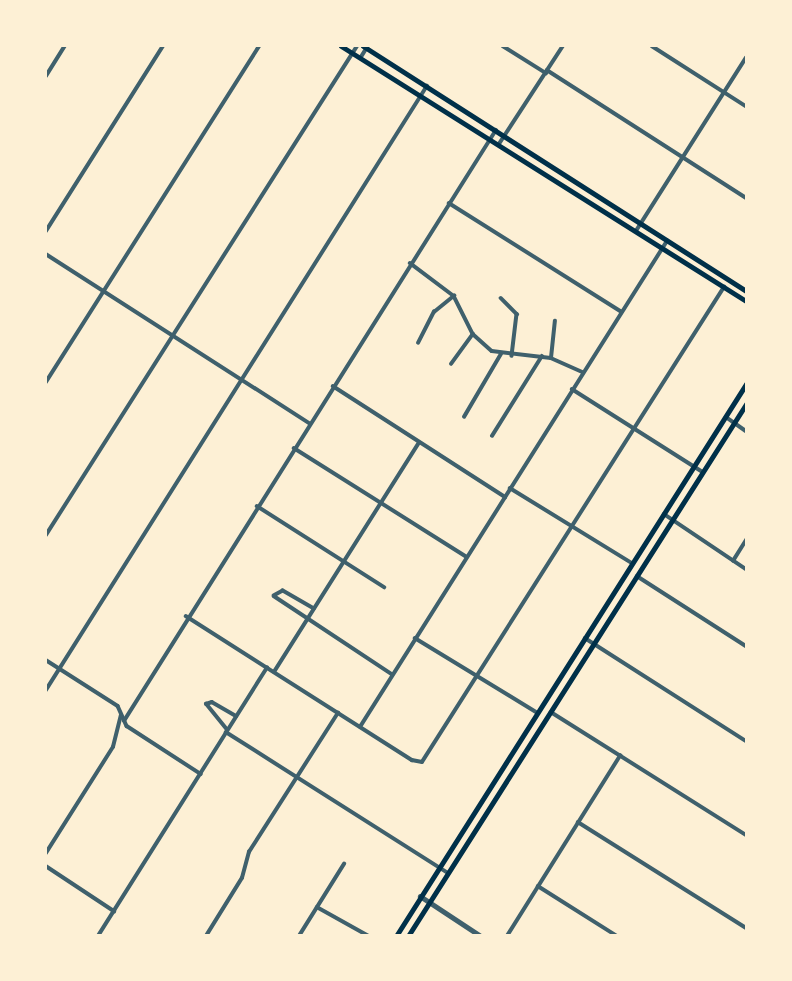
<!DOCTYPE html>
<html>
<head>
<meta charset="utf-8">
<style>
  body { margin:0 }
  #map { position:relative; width:792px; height:981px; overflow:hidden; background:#fdf0d5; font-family:"Sofia Sans Condensed",sans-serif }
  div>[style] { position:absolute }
  .minor>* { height:3.5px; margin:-1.75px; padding:0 1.75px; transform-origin:1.75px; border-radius:1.75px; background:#3f606c }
  .tertiary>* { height:4.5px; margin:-2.25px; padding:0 2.25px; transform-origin:2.25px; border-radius:2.25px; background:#3f606c }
  .primary>* { height:5px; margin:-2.5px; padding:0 2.5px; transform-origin:2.5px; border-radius:2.5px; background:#003049 }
  .trunk>* { height:5px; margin:-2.5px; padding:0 2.5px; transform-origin:2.5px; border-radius:2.5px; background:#003049 }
  span { translate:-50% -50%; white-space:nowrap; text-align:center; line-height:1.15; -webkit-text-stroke:6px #fdf0d5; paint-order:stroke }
  .frame { position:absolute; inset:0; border:47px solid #fdf0d5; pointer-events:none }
</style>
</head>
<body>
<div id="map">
  <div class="minor">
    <div style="left:503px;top:46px;width:51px;rotate:32.1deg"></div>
    <div style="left:652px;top:46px;width:112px;rotate:32.6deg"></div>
    <div style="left:361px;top:57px;width:13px;rotate:-58deg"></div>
    <div style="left:547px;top:70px;width:237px;rotate:32.7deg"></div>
    <div style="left:46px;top:76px;width:36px;rotate:-58deg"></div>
    <div style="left:499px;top:144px;width:117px;rotate:-56.9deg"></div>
    <div style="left:449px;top:203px;width:204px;rotate:32.2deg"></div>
    <div style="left:46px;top:231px;width:219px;rotate:-57.7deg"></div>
    <div style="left:636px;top:231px;width:205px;rotate:-57.6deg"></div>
    <div style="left:46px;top:254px;width:313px;rotate:32.7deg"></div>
    <div style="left:410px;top:263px;width:55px;rotate:36.9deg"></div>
    <div style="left:454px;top:296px;width:42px;rotate:63.4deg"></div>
    <div style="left:473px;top:334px;width:25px;rotate:42deg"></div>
    <div style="left:492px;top:351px;width:59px;rotate:6.8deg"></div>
    <div style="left:551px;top:358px;width:34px;rotate:24deg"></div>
    <div style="left:501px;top:298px;width:23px;rotate:45deg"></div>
    <div style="left:517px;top:314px;width:42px;rotate:96.8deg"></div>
    <div style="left:418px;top:343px;width:35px;rotate:-63deg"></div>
    <div style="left:434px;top:312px;width:26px;rotate:-39deg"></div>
    <div style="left:551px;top:358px;width:37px;rotate:-84deg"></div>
    <div style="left:451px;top:364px;width:37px;rotate:-54deg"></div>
    <div style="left:46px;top:382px;width:398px;rotate:-57.6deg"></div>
    <div style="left:333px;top:386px;width:205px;rotate:32.8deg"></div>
    <div style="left:572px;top:389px;width:155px;rotate:32.4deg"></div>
    <div style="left:464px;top:417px;width:73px;rotate:-59.6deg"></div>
    <div style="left:726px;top:417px;width:24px;rotate:35deg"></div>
    <div style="left:492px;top:436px;width:94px;rotate:-58deg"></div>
    <div style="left:294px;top:448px;width:204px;rotate:32.2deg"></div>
    <div style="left:510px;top:488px;width:143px;rotate:31.6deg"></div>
    <div style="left:257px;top:506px;width:151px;rotate:32.5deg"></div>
    <div style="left:664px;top:514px;width:99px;rotate:33.9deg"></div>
    <div style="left:46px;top:535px;width:580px;rotate:-57.54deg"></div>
    <div style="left:733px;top:561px;width:25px;rotate:-58deg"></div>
    <div style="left:637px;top:576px;width:130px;rotate:32.7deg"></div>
    <div style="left:314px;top:609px;width:36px;rotate:-150deg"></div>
    <div style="left:283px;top:591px;width:10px;rotate:151deg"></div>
    <div style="left:274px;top:596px;width:141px;rotate:33.5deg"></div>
    <div style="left:186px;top:616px;width:268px;rotate:32.5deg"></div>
    <div style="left:412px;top:760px;width:10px;rotate:11deg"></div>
    <div style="left:422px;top:762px;width:563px;rotate:-57.55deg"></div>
    <div style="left:415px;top:638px;width:144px;rotate:31.4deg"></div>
    <div style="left:585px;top:638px;width:191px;rotate:32.6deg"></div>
    <div style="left:46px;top:660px;width:85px;rotate:32.6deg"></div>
    <div style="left:118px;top:706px;width:22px;rotate:66deg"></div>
    <div style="left:127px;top:726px;width:88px;rotate:33deg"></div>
    <div style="left:274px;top:672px;width:271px;rotate:-57.7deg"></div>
    <div style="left:46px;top:690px;width:714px;rotate:-57.76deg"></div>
    <div style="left:551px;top:712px;width:231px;rotate:32.2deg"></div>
    <div style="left:124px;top:721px;width:698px;rotate:-57.81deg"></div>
    <div style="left:360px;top:727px;width:575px;rotate:-57.72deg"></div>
    <div style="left:227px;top:730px;width:33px;rotate:-129deg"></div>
    <div style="left:206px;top:704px;width:6px;rotate:-18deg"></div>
    <div style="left:212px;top:702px;width:28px;rotate:30deg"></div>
    <div style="left:226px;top:732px;width:263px;rotate:32.4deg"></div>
    <div style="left:578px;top:822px;width:199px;rotate:32.2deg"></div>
    <div style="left:46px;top:853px;width:125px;rotate:-57.7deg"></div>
    <div style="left:113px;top:747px;width:33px;rotate:-76deg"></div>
    <div style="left:46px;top:866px;width:82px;rotate:33.5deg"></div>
    <div style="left:538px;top:886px;width:93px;rotate:32.3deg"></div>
    <div style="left:317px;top:907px;width:60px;rotate:29.1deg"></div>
    <div style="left:98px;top:936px;width:317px;rotate:-57.8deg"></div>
    <div style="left:206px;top:936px;width:68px;rotate:-58.2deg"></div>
    <div style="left:242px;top:878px;width:27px;rotate:-75deg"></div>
    <div style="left:249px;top:852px;width:165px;rotate:-57.4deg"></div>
    <div style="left:299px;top:936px;width:85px;rotate:-58deg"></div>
    <div style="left:507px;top:936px;width:213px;rotate:-57.9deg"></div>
  </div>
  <div class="tertiary">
    <div style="left:420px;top:896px;width:73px;rotate:33.3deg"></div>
  </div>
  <div class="primary">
    <div style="left:341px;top:46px;width:479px;rotate:32.2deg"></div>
    <div style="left:363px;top:46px;width:455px;rotate:32.6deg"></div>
  </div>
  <div class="trunk">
    <div style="left:396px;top:936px;width:654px;rotate:-57.62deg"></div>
    <div style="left:408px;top:936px;width:630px;rotate:-57.57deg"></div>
  </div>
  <div class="frame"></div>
</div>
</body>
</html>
